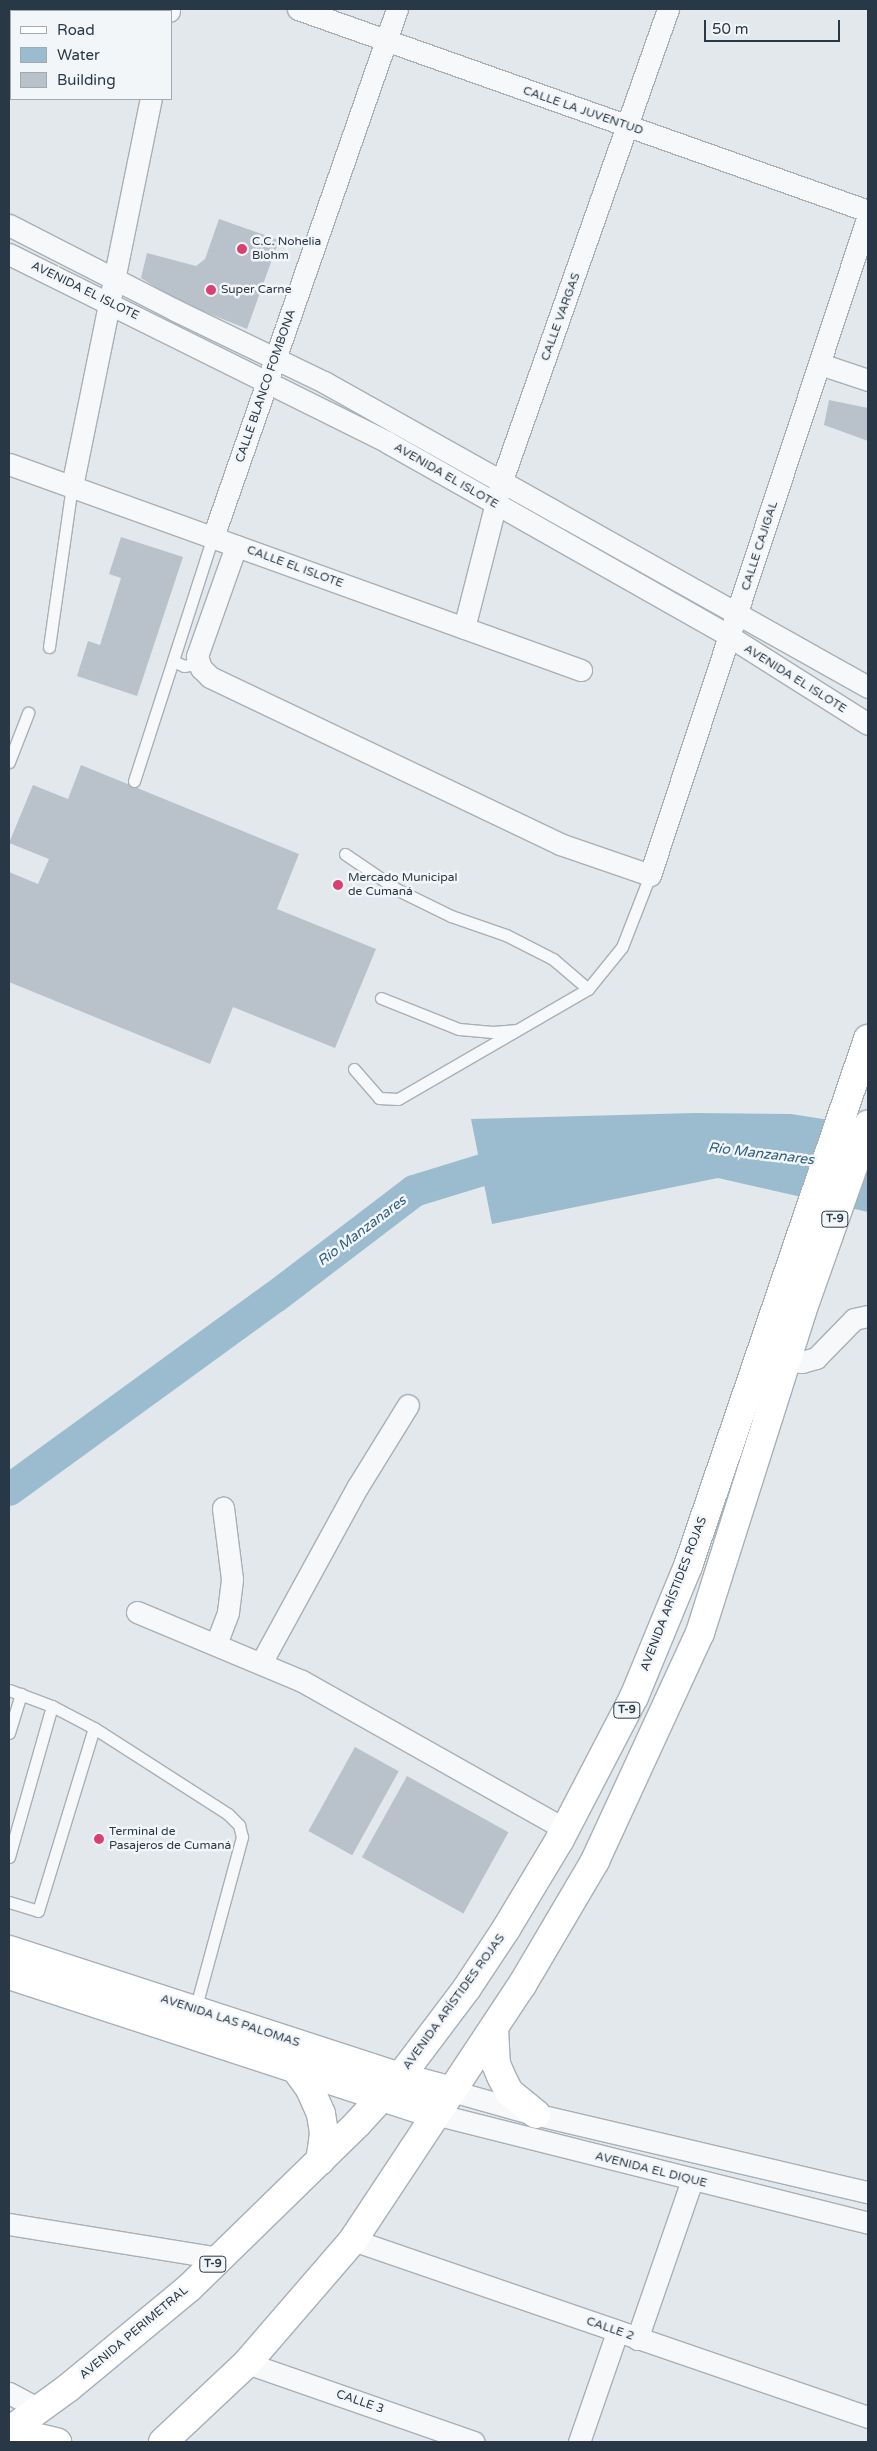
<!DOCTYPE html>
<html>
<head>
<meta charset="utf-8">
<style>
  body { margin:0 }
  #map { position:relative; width:877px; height:2451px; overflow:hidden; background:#e3e8ec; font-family:"Varela Round",sans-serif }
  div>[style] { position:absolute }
  .water>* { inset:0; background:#9bbcce }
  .river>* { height:32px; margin:-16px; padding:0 16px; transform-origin:16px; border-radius:16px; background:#9bbcce }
  .building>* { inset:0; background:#b9c2ca; transform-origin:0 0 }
  .roads { filter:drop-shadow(1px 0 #a7b0b7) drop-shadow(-1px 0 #a7b0b7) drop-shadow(0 1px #a7b0b7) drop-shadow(0 -1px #a7b0b7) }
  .service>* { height:11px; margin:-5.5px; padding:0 5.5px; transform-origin:5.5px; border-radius:5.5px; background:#f6f8fa }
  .minor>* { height:21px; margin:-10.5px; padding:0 10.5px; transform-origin:10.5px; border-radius:10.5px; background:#f6f8fa }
  .secondary>* { height:28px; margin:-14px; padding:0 14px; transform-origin:14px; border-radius:14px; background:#fff }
  .primary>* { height:28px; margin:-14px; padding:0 14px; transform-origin:14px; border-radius:14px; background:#fff }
  .dots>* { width:14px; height:14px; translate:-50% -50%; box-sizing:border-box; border:2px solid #f3f6f9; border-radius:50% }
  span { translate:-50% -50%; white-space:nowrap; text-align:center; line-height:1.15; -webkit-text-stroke:5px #f3f6f9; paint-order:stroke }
  .shield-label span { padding:1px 4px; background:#f3f6f9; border:1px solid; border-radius:4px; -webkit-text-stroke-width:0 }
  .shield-label { font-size:11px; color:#293846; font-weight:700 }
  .street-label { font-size:12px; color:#293846 }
  .poi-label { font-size:12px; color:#293846 }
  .left { translate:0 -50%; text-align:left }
  .water-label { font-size:14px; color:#2f5f7d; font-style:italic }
  .frame { position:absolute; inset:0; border:10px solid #293846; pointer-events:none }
  .legend { position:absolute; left:10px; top:10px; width:162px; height:90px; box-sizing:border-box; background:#f3f6f9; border:1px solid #a2aab1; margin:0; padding:6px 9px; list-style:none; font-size:15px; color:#293846 }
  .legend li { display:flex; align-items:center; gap:10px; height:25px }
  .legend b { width:25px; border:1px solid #a2aab1 }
  .scale { position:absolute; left:704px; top:20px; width:136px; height:22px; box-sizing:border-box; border:2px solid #293846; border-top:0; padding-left:6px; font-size:15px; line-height:18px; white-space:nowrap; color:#293846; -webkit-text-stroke:4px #f3f6f9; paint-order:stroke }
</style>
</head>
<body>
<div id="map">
  <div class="water">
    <div style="clip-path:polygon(695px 1113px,791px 1114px,868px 1126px,868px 1212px,718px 1178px,492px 1224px,471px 1119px)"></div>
  </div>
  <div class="river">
    <div style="left:9px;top:1490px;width:329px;rotate:-36deg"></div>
    <div style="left:275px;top:1297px;width:175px;rotate:-37.3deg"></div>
    <div style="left:414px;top:1191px;width:112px;rotate:-17.1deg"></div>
  </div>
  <div class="building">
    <div style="clip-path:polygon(219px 219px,279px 240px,247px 329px,176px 300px,141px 278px,147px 253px,196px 266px,205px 259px)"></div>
    <div style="clip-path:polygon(829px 400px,868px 408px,868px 441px,824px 425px)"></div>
    <div style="clip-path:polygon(121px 537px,183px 557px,137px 696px,77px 676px,88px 641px,100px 645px,121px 578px,109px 574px)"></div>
    <div style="clip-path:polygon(81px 765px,299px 854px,277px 909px,376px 949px,335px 1048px,233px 1007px,210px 1064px,9px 982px,9px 872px,38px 884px,49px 859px,9px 843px,33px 785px,68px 799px)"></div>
    <div style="left:355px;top:1747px;width:50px;height:96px;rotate:29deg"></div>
    <div style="left:407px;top:1776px;width:116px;height:93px;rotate:29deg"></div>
  </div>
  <div class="roads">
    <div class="service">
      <div style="left:49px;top:647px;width:163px;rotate:-81.9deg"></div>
      <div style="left:173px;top:661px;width:12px;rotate:24deg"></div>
      <div style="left:184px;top:666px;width:15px;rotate:-11deg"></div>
      <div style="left:9px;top:762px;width:53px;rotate:-68.8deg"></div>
      <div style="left:134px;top:781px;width:256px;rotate:-72.1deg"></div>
      <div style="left:345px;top:854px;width:64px;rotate:34.2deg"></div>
      <div style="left:398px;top:890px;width:59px;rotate:26.1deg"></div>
      <div style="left:451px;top:916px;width:58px;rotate:19.1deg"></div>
      <div style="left:506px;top:935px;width:53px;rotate:27.1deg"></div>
      <div style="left:553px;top:959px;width:46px;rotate:40.6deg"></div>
      <div style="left:381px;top:998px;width:84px;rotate:21.7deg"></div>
      <div style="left:459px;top:1029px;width:34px;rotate:5deg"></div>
      <div style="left:493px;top:1032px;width:24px;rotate:-5deg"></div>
      <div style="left:354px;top:1069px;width:38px;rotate:49deg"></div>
      <div style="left:379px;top:1098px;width:19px;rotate:3deg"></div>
      <div style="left:398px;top:1099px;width:220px;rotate:-30.1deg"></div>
      <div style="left:588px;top:989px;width:54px;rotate:-51deg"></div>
      <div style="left:622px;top:947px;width:77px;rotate:-68.7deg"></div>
      <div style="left:9px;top:1690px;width:46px;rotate:20.4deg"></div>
      <div style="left:52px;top:1706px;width:47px;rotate:27.6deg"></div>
      <div style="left:94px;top:1728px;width:159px;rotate:32.7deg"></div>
      <div style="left:228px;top:1814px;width:16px;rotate:45deg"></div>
      <div style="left:239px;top:1825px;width:12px;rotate:76deg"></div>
      <div style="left:242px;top:1837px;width:179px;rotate:105.2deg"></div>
      <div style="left:9px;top:1733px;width:41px;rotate:-72.9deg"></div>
      <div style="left:9px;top:1857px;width:157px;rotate:-74.1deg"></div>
      <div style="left:9px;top:1902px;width:30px;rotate:17deg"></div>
      <div style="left:38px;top:1911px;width:191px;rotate:-73deg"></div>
    </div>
    <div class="minor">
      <div style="left:298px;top:9px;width:605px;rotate:19.51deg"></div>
      <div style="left:16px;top:11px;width:2px;rotate:-90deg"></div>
      <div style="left:169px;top:11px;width:2px;rotate:-90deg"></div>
      <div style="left:9px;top:42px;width:11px;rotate:-80deg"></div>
      <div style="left:9px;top:225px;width:186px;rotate:27.1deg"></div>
      <div style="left:175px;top:310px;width:165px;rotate:25.8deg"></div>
      <div style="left:324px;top:382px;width:624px;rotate:29.28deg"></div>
      <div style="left:9px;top:254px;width:422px;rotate:26.4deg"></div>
      <div style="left:387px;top:442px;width:387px;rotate:29.5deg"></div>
      <div style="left:724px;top:633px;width:170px;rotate:32.3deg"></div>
      <div style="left:820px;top:364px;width:51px;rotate:18.4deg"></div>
      <div style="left:9px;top:464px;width:608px;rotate:19.81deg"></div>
      <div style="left:72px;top:486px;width:395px;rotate:-78.5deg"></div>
      <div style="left:213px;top:537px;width:559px;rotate:-70.79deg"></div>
      <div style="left:236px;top:546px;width:117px;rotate:109.5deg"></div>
      <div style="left:197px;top:656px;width:13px;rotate:72deg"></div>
      <div style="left:201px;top:668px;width:13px;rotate:45deg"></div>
      <div style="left:210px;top:677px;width:388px;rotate:25.5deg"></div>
      <div style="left:560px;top:844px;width:95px;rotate:19deg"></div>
      <div style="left:650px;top:875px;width:694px;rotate:-71.7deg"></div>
      <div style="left:464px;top:628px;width:150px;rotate:-75.7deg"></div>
      <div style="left:501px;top:483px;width:503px;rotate:-70.59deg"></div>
      <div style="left:787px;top:1360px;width:15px;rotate:8deg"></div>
      <div style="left:802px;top:1362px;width:15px;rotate:-16deg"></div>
      <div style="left:816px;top:1358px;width:54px;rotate:-45.7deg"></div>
      <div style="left:854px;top:1319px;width:14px;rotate:-12deg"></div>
      <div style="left:137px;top:1612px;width:179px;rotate:22.7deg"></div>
      <div style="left:302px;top:1681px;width:302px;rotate:29.4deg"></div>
      <div style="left:216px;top:1644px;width:34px;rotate:-69deg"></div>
      <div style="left:228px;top:1612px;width:33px;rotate:-83deg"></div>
      <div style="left:232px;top:1579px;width:72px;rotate:-97.2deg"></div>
      <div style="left:261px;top:1663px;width:202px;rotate:-61.3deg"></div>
      <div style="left:358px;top:1486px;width:95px;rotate:-58.3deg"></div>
      <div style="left:452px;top:2091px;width:81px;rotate:15.8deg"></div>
      <div style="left:530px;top:2113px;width:347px;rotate:13.2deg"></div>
      <div style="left:435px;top:2114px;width:447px;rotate:14.1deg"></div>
      <div style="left:9px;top:2224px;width:214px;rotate:9.2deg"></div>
      <div style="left:353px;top:2240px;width:545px;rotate:18.97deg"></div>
      <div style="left:637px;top:2339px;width:168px;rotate:-70.9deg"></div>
      <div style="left:247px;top:2363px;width:240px;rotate:19.2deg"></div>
      <div style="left:9px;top:2393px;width:34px;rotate:28deg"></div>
      <div style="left:579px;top:2442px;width:116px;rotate:-70.9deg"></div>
    </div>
    <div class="secondary">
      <div style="left:9px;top:1950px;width:411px;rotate:18deg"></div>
      <div style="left:400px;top:2077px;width:54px;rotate:15.1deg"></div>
      <div style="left:9px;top:1975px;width:448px;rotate:18.1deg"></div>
    </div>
    <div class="primary">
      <div style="left:494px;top:2028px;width:36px;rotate:87deg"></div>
      <div style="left:496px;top:2064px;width:13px;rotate:67deg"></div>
      <div style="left:501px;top:2076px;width:18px;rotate:63deg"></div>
      <div style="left:509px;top:2092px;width:35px;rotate:39deg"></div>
      <div style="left:295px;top:2068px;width:26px;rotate:54deg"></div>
      <div style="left:310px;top:2089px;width:27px;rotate:66deg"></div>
      <div style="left:321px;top:2114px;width:20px;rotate:81deg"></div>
      <div style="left:324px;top:2134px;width:27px;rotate:98deg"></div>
      <div style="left:9px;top:2431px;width:73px;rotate:-36.1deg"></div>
      <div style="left:68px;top:2388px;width:157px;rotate:-39.6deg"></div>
      <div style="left:189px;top:2288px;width:236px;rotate:-44.3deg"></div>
      <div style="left:358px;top:2123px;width:62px;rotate:-47.6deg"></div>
      <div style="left:400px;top:2077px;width:111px;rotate:-53deg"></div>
      <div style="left:467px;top:1988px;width:71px;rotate:-56.5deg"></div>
      <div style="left:506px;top:1929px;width:105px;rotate:-59deg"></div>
      <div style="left:560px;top:1839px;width:160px;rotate:-62.5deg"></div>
      <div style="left:634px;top:1697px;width:142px;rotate:-67.6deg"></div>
      <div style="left:688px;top:1566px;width:557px;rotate:-71.14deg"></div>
      <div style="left:9px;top:2439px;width:21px;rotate:-8deg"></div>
      <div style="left:30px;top:2436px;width:28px;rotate:13deg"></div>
      <div style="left:163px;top:2442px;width:115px;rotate:-43.2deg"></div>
      <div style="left:247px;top:2363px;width:162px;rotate:-49.2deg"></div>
      <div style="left:353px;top:2240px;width:306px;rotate:-56.5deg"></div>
      <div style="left:522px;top:1985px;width:144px;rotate:-59.5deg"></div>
      <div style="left:595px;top:1861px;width:251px;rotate:-65.3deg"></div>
      <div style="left:700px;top:1633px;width:335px;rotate:-72.4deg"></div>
      <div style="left:801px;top:1314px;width:201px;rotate:-70.5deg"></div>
    </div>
  </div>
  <div class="dots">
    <div style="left:242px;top:249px;background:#d93f70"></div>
    <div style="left:211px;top:290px;background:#d93f70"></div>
    <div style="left:338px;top:885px;background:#d93f70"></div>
    <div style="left:99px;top:1839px;background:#d93f70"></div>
  </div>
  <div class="shield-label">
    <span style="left:835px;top:1219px">T-9</span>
    <span style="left:627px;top:1710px">T-9</span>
    <span style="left:213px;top:2264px">T-9</span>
  </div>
  <div class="street-label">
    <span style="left:583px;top:111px;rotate:19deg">CALLE LA JUVENTUD</span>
    <span style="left:85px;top:291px;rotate:26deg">AVENIDA EL ISLOTE</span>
    <span style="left:561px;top:317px;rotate:-70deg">CALLE VARGAS</span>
    <span style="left:266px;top:386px;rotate:-71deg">CALLE BLANCO FOMBONA</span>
    <span style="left:446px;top:476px;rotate:30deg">AVENIDA EL ISLOTE</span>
    <span style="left:760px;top:546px;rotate:-72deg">CALLE CAJIGAL</span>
    <span style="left:295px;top:567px;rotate:20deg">CALLE EL ISLOTE</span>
    <span style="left:795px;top:679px;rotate:32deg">AVENIDA EL ISLOTE</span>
    <span style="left:674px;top:1594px;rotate:-69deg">AVENIDA ARÍSTIDES ROJAS</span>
    <span style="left:454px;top:2002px;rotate:-54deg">AVENIDA ARÍSTIDES ROJAS</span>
    <span style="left:230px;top:2021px;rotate:18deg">AVENIDA LAS PALOMAS</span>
    <span style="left:651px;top:2170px;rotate:14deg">AVENIDA EL DIQUE</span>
    <span style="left:610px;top:2329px;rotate:19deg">CALLE 2</span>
    <span style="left:134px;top:2333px;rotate:-40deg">AVENIDA PERIMETRAL</span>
    <span style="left:360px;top:2402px;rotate:19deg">CALLE 3</span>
  </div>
  <div class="poi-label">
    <span class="left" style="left:252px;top:249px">C.C. Nohelia<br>Blohm</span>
    <span class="left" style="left:221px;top:290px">Super Carne</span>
    <span class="left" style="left:348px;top:885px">Mercado Municipal<br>de Cumaná</span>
    <span class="left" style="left:109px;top:1839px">Terminal de<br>Pasajeros de Cumaná</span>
  </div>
  <div class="water-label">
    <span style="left:761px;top:1154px;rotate:7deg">Río Manzanares</span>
    <span style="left:362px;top:1231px;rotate:-37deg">Río Manzanares</span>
  </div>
  <div class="frame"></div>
  <ul class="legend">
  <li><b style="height:6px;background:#fff"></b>Road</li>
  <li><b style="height:14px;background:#9bbcce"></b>Water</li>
  <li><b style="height:14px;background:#b9c2ca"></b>Building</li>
  </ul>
  <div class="scale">50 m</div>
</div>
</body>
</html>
